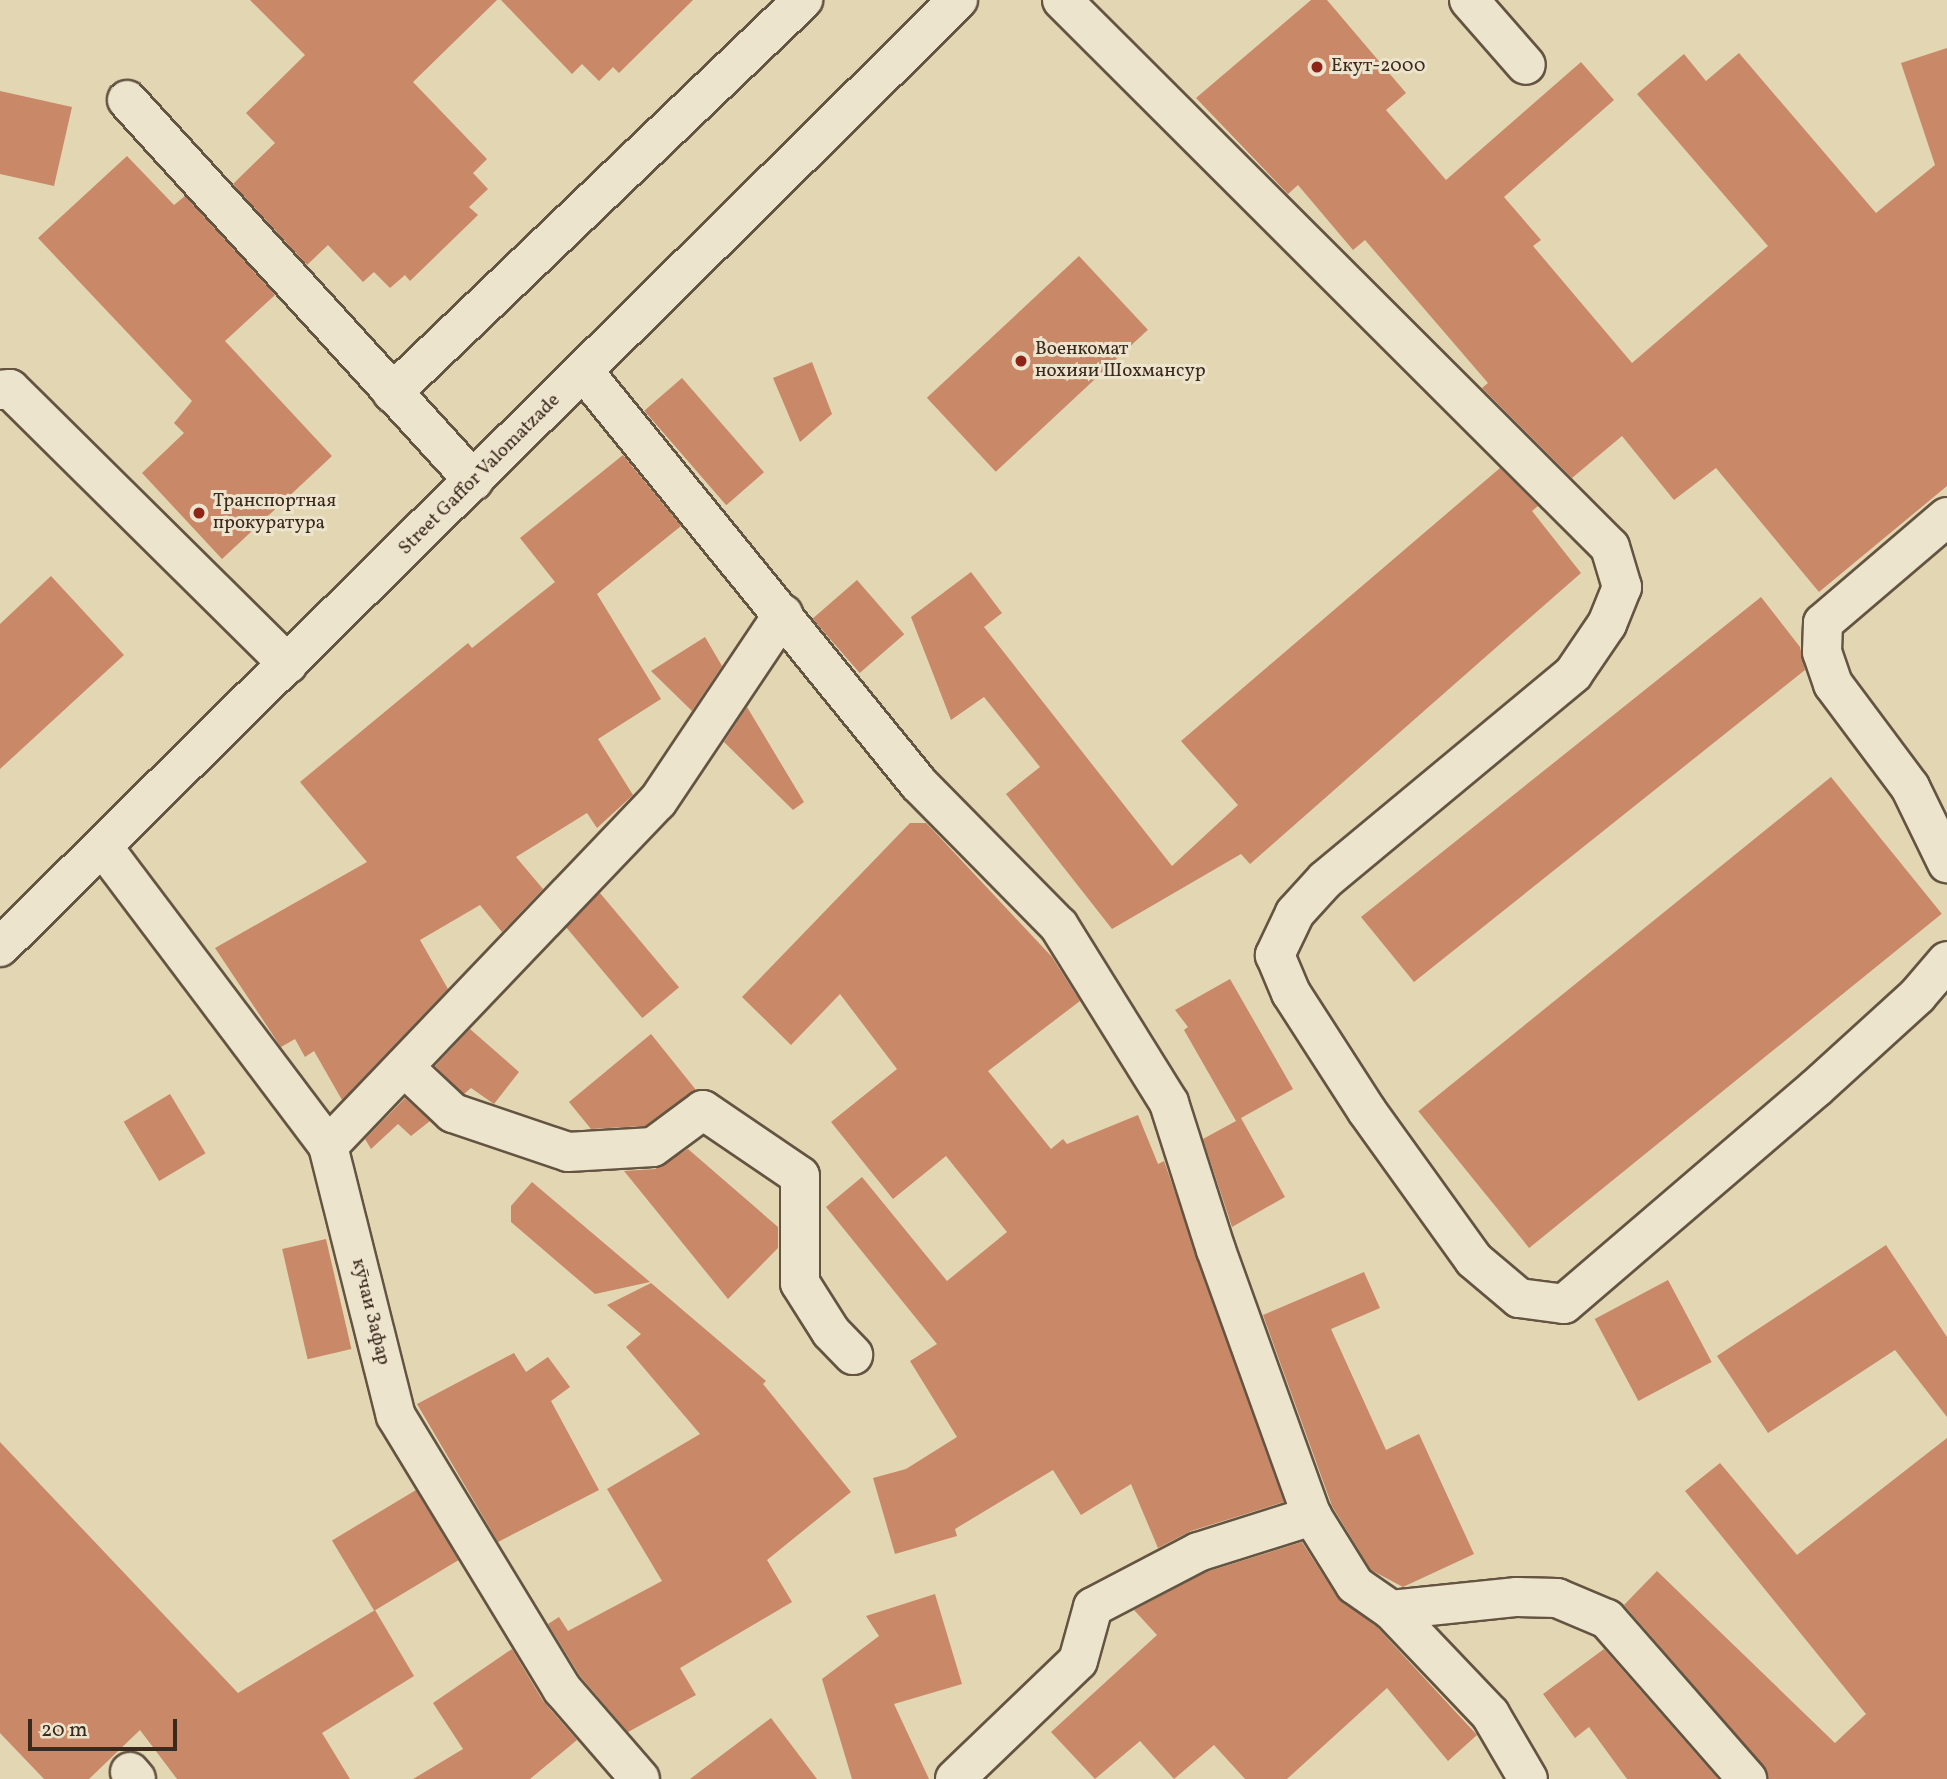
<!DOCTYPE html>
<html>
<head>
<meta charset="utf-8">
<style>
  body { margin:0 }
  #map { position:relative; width:1947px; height:1779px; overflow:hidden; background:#e3d6b2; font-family:Vollkorn,serif }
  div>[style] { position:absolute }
  .building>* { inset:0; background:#c98868; transform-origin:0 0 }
  .roads { filter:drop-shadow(2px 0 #645442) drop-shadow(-2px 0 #645442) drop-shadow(0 2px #645442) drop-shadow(0 -2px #645442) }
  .minor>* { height:38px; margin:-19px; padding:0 19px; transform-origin:19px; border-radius:19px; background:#ede4cd }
  .dots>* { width:19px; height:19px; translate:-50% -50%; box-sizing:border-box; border:4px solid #ede4cd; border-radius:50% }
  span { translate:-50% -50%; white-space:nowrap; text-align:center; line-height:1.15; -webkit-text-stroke:6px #ede4cd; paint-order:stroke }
  .poi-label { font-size:19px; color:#3a291d }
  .left { translate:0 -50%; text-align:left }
  .street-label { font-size:19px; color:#3a291d }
  .scale { position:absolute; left:28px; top:1719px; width:149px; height:32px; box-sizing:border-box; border:4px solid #3a291d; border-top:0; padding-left:9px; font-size:21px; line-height:24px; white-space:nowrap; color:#3a291d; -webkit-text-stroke:5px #ede4cd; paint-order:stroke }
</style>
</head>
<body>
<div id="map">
  <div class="building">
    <div style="clip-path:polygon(250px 0,497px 0,413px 82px,487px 159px,473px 173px,488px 189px,469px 207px,478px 215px,410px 281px,405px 275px,390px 288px,374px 272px,363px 282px,328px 245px,307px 265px,233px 184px,275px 143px,246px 113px,305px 55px)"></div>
    <div style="clip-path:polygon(501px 0,693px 0,619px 73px,613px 67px,599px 81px,582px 64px,572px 74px)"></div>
    <div style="clip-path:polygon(1311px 0,1327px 0,1406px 93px,1386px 110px,1446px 180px,1581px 62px,1614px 100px,1504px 197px,1541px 240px,1533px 246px,1632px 363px,1768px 246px,1637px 94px,1684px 54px,1706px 81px,1739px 53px,1876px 213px,1935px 165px,1901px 63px,1947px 48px,1947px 486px,1819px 592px,1716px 468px,1674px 500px,1622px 436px,1572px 478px,1482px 388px,1488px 383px,1365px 240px,1353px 250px,1298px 185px,1288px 194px,1196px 98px)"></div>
    <div style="clip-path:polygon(0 91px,72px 107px,54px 186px,0 174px)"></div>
    <div style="clip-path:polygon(127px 156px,174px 205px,185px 196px,275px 295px,225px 341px,332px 456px,222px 559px,142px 473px,184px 433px,174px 423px,192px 401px,38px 238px)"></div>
    <div style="left:1079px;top:256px;width:101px;height:208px;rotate:47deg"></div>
    <div style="clip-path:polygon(812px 362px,832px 414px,800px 442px,773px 378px)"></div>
    <div style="left:682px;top:378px;width:125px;height:50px;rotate:49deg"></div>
    <div style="clip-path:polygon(623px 455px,681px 526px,597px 594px,661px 699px,598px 739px,633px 795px,597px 828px,587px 813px,516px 857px,543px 889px,502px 932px,480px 905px,420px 940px,448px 989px,342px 1100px,314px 1051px,305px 1057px,295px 1039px,281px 1047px,215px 948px,367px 862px,300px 782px,468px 643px,472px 648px,555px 582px,520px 538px)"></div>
    <div style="clip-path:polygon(1500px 468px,1538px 506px,1532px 511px,1581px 573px,1250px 864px,1241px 854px,1112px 929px,1006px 794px,1040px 767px,984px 697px,951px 720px,911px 617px,971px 572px,1002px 613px,984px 627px,1172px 866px,1238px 805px,1181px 741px)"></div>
    <div style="clip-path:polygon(51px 576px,124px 655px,0 769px,0 624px)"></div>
    <div style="left:857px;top:580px;width:72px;height:59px;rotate:49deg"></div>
    <div style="clip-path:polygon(1761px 597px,1800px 647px,1805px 670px,1414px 982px,1361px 917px)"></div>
    <div style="clip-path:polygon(705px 637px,722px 666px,692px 711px,651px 671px)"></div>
    <div style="clip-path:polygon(747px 707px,804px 802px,793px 810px,724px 742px)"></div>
    <div style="left:1831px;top:777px;width:176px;height:531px;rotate:51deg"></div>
    <div style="clip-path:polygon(910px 823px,926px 823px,933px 830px,1052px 957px,1080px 1001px,988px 1071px,1051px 1149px,1063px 1139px,1067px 1144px,1138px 1115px,1158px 1164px,1164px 1161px,1284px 1502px,1191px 1531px,1158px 1548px,1131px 1484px,1081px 1515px,1053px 1470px,955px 1529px,957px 1536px,895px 1554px,873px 1478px,906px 1469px,957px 1437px,910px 1361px,937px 1344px,826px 1207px,862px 1177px,947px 1281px,1007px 1232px,946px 1156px,893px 1199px,831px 1122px,897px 1069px,840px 994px,791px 1045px,742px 997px)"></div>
    <div style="left:600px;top:893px;width:123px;height:48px;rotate:50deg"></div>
    <div style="clip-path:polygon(1230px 979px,1293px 1089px,1241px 1118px,1285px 1197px,1232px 1227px,1203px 1139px,1236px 1121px,1184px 1030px,1188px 1027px,1175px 1010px)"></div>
    <div style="clip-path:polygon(470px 1029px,519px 1072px,494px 1104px,471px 1088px,464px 1094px,435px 1066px)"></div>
    <div style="clip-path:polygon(651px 1034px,696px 1090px,645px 1126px,591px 1129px,569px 1102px)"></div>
    <div style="left:170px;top:1094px;width:69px;height:54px;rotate:59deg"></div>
    <div style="clip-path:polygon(405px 1098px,430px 1121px,411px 1136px,398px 1124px,371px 1149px,365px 1139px)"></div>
    <div style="clip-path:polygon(688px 1149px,778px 1227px,778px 1248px,728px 1299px,624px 1171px,655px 1169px)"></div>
    <div style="clip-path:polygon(532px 1182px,650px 1282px,595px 1294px,511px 1222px,511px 1206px)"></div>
    <div style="left:326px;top:1239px;width:113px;height:45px;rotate:77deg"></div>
    <div style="clip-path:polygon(1886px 1245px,1947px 1337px,1947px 1417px,1895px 1350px,1768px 1433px,1717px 1356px)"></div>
    <div style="clip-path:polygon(1364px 1272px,1380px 1308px,1331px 1329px,1386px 1450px,1419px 1434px,1474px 1554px,1403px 1587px,1371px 1570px,1332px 1506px,1263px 1315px)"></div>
    <div style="left:1668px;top:1280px;width:93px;height:83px;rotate:62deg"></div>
    <div style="clip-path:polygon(651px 1283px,766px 1381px,763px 1384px,851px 1492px,767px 1560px,792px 1602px,680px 1668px,696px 1695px,628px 1732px,580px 1676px,548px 1624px,559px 1617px,568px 1631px,662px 1581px,607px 1489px,700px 1434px,626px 1347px,641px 1334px,607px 1305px)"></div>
    <div style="clip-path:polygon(514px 1353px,526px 1372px,548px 1357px,570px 1387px,551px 1401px,599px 1490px,498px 1542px,417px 1404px)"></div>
    <div style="clip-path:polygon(1947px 1438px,1947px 1779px,1768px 1779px,1763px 1765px,1624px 1605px,1657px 1571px,1835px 1743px,1866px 1714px,1685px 1491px,1720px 1463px,1797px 1555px)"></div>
    <div style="clip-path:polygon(0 1442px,238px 1693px,375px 1610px,414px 1676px,322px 1733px,350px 1779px,177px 1779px,140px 1730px,89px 1779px,44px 1779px,0 1733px)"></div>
    <div style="left:416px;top:1490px;width:82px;height:98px;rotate:59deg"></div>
    <div style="clip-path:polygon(1302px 1542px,1337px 1597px,1377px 1627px,1477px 1735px,1448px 1761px,1387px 1688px,1287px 1779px,1245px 1779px,1214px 1745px,1174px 1779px,1140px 1741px,1095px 1779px,1051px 1732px,1157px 1635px,1134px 1610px,1206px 1572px)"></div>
    <div style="clip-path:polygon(935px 1594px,962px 1684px,894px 1704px,929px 1779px,852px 1779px,822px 1679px,879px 1636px,866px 1616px)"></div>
    <div style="clip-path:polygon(512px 1649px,543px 1701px,577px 1740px,530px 1779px,413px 1779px,463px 1749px,433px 1703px)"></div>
    <div style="clip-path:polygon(1604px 1649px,1718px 1779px,1627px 1779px,1589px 1727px,1575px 1738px,1543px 1694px)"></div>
    <div style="clip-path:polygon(771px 1718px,817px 1779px,690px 1779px)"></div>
  </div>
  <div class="roads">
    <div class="minor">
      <div style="left:1062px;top:0;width:774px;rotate:44.95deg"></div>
      <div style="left:1610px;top:547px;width:42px;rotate:73.3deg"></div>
      <div style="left:1622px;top:587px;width:40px;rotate:112deg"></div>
      <div style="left:1607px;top:624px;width:60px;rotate:124.2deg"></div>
      <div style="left:1573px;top:674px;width:322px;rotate:140.3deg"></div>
      <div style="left:1325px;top:880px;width:45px;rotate:132.3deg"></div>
      <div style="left:1295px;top:913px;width:47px;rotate:115.5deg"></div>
      <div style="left:1275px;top:955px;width:41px;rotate:67.2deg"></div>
      <div style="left:1291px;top:993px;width:140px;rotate:57.2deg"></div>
      <div style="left:1367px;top:1111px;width:183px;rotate:54.3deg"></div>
      <div style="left:1474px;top:1260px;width:59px;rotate:40.2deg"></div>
      <div style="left:1519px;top:1298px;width:45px;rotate:7.6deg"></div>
      <div style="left:1564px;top:1304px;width:332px;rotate:-40.6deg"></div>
      <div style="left:1816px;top:1088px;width:137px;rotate:-42.3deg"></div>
      <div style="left:1917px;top:996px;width:46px;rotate:-49.4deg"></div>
      <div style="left:1469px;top:0;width:86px;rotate:48.8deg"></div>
      <div style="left:127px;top:100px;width:515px;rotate:47.67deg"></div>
      <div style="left:584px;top:372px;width:531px;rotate:50.89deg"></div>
      <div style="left:919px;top:784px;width:199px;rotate:45.4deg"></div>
      <div style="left:1059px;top:926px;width:208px;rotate:58.1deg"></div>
      <div style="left:1169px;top:1103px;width:154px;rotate:72.3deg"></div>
      <div style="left:1216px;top:1250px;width:283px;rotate:70.2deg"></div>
      <div style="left:1312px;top:1516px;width:81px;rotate:58.1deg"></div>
      <div style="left:1355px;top:1585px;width:44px;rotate:34.8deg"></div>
      <div style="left:1391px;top:1610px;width:144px;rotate:46.4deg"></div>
      <div style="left:1490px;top:1714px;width:75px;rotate:59.7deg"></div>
      <div style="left:0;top:390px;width:10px;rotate:-6deg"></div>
      <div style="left:10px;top:389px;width:391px;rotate:44.7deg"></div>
      <div style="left:392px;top:393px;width:569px;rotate:-43.72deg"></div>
      <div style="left:1947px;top:517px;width:163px;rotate:139.5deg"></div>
      <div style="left:1823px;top:623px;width:29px;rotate:92deg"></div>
      <div style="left:1822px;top:652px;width:34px;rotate:71deg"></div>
      <div style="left:1833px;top:684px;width:129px;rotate:53.2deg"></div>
      <div style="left:1910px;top:787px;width:85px;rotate:64deg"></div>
      <div style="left:103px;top:847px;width:374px;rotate:53deg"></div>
      <div style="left:328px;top:1146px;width:278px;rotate:75.9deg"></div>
      <div style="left:396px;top:1416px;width:320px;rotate:58.7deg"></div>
      <div style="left:562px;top:1689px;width:119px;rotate:49.1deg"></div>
      <div style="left:0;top:947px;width:1347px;rotate:-44.67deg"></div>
      <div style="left:404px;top:1067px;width:67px;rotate:43.2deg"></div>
      <div style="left:453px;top:1113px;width:121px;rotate:18.7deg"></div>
      <div style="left:568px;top:1152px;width:85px;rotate:-3.4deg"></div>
      <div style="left:653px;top:1147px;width:62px;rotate:-36.5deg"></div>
      <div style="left:703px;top:1110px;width:117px;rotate:34.2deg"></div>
      <div style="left:800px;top:1176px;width:107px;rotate:90deg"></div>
      <div style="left:800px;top:1283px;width:58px;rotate:57.7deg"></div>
      <div style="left:831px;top:1332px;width:32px;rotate:46deg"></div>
      <div style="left:328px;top:1146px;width:477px;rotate:-46.3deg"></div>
      <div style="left:658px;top:801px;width:225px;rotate:-56.2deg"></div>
      <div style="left:1391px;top:1610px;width:127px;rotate:-5.9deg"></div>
      <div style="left:1517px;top:1597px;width:40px;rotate:1.4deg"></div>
      <div style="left:1557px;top:1598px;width:54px;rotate:22.8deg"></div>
      <div style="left:1607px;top:1619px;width:213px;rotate:48.8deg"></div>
      <div style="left:130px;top:1772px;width:9px;rotate:49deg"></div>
      <div style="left:955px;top:1779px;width:170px;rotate:-43.8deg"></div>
      <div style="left:1078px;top:1661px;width:56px;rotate:-74.5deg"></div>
      <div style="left:1093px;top:1607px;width:119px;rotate:-27.6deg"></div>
      <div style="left:1198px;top:1552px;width:120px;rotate:-17.5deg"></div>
    </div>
  </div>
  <div class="dots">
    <div style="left:1317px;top:67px;background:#8f2418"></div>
    <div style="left:1021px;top:361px;background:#8f2418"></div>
    <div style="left:199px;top:513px;background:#8f2418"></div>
  </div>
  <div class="poi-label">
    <span class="left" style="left:1331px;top:67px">Екут-2000</span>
    <span class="left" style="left:1035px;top:361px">Военкомат<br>нохияи Шохмансур</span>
    <span class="left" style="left:213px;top:513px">Транспортная<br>прокуратура</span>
  </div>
  <div class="street-label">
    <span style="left:480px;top:475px;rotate:-45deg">Street Gaffor Valomatzade</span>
    <span style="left:370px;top:1312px;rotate:76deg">кӯчаи Зафар</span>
  </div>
  <div class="scale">20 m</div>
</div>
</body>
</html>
